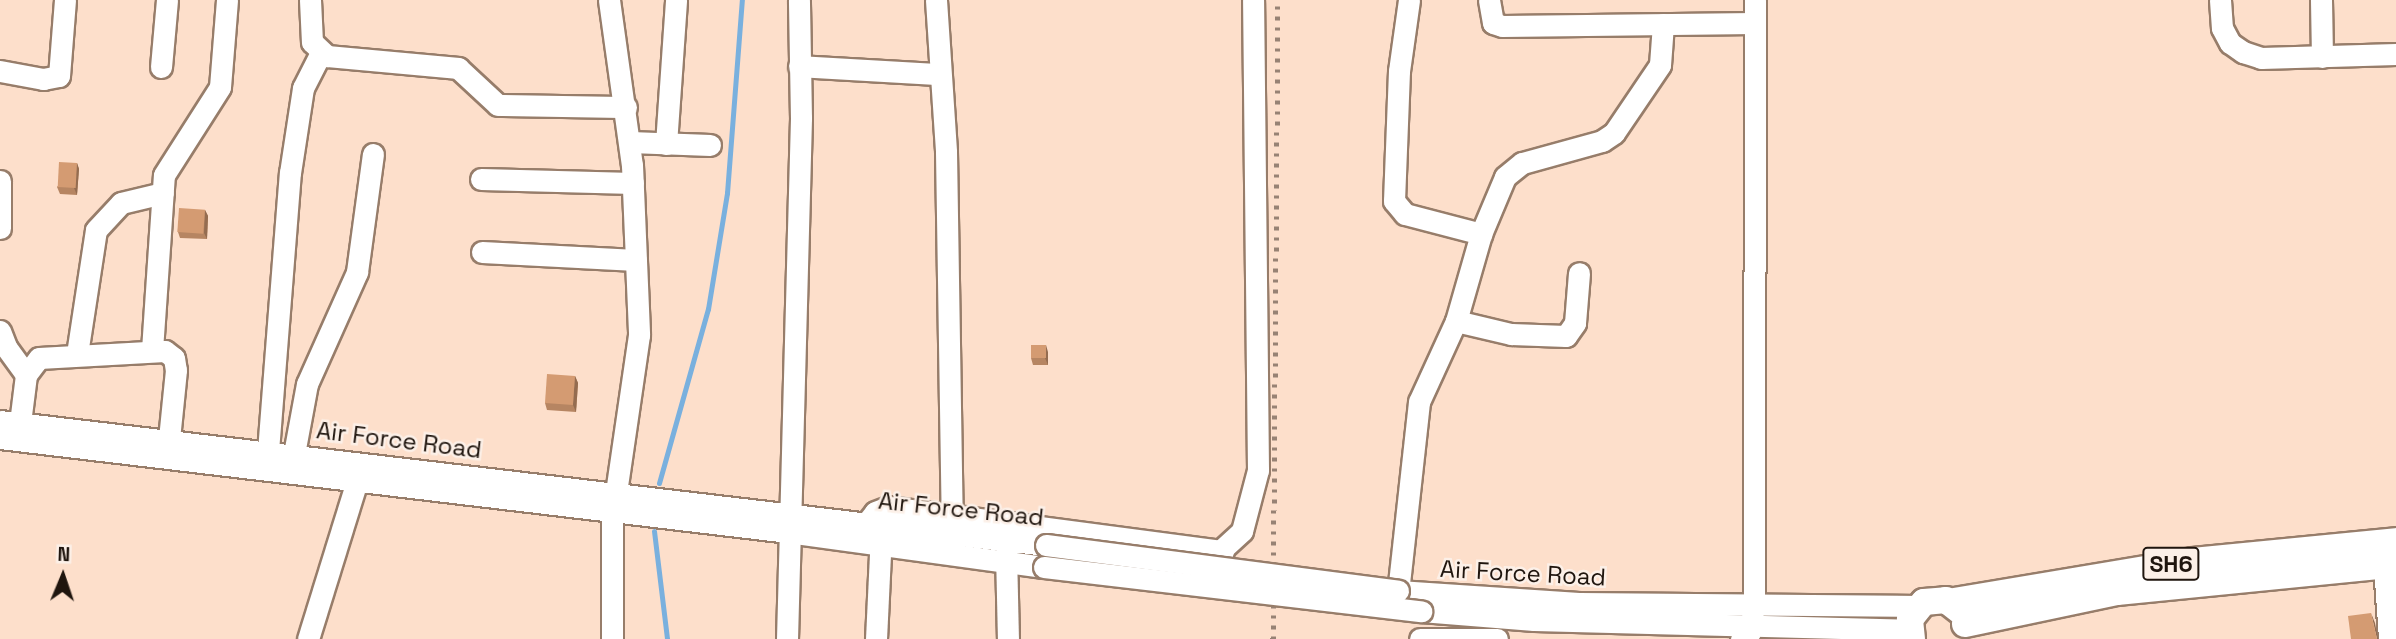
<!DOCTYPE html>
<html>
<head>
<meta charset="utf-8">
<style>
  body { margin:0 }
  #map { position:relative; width:2396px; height:639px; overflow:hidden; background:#fddfcb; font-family:"Space Grotesk",sans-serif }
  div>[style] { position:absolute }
  .stream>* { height:5px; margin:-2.5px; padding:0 2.5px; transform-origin:2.5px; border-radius:2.5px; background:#79b0de }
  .roads { filter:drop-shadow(2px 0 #977d6a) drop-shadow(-2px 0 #977d6a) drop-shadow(0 2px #977d6a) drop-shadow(0 -2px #977d6a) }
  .minor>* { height:21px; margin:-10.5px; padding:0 10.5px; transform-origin:10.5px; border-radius:10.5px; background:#fff }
  .major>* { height:26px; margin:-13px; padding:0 13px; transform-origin:13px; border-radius:13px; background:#fff }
  .rail>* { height:5px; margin-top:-2.5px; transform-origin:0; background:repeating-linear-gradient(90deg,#978274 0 3.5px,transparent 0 10.5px) }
  .bridges { filter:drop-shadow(2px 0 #977d6a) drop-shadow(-2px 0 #977d6a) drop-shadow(0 2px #977d6a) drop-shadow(0 -2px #977d6a) }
  .minor-bridge>* { height:21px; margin:-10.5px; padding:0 10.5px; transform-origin:10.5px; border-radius:10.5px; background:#fff }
  .wall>* { inset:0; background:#b68562 }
  .shaded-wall>* { inset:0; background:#946c50 }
  .building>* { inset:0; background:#d49b72; transform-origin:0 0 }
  span { translate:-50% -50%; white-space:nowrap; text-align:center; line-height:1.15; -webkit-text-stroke:5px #fcf0e8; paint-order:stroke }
  .shield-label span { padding:2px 5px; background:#fcf0e8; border:2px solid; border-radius:5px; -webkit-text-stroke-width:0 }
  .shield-label { font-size:23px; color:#1f150e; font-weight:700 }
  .street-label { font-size:24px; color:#1f150e }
  .north { position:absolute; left:28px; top:541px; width:70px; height:70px; -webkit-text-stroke:5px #fcf0e8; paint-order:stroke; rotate:2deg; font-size:19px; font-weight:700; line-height:28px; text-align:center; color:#1f150e }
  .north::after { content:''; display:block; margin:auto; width:24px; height:32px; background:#1f150e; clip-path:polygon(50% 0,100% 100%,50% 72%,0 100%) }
</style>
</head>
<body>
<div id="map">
  <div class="stream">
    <div style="left:659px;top:483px;width:181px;rotate:-74.3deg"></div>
    <div style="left:708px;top:309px;width:118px;rotate:-80.7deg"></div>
    <div style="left:727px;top:193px;width:194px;rotate:-85.6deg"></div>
    <div style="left:654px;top:531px;width:109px;rotate:83.1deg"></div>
  </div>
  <div class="roads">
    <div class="minor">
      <div style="left:310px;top:0;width:42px;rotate:87.3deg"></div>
      <div style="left:312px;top:42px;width:21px;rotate:43deg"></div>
      <div style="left:327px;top:56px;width:132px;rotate:5.2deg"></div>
      <div style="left:458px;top:68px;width:54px;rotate:42.8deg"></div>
      <div style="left:498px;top:105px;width:128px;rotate:0.9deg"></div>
      <div style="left:609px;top:0;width:167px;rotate:82.1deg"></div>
      <div style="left:632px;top:165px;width:170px;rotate:87.6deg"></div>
      <div style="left:639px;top:335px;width:159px;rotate:98.3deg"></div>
      <div style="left:936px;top:0;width:152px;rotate:86.2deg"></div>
      <div style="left:946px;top:152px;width:364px;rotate:89.1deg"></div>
      <div style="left:1409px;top:0;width:72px;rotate:98deg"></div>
      <div style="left:1399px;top:71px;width:130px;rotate:92.2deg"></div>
      <div style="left:1394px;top:201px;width:17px;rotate:50deg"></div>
      <div style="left:1405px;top:214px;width:79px;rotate:14.7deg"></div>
      <div style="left:1489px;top:0;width:23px;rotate:80deg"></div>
      <div style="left:1493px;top:23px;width:9px;rotate:18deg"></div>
      <div style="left:1502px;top:26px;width:253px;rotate:-0.7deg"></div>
      <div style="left:2220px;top:0;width:28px;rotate:86deg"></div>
      <div style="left:2222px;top:28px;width:17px;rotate:62deg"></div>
      <div style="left:2230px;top:43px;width:16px;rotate:35deg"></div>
      <div style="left:2243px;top:52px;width:19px;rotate:18deg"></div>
      <div style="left:2261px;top:58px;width:135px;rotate:-1.7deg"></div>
      <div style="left:2321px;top:0;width:57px;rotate:89deg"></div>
      <div style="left:1663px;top:24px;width:41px;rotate:94.2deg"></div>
      <div style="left:1660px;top:65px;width:82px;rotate:124.1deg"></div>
      <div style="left:1614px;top:133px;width:14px;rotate:146deg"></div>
      <div style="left:1602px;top:141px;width:83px;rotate:164.6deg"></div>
      <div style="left:1522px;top:163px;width:22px;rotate:141deg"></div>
      <div style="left:1505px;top:177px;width:62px;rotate:112.8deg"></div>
      <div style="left:1481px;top:234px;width:91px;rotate:106deg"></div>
      <div style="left:1456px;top:321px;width:89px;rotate:114.6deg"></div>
      <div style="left:1419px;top:402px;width:190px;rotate:96.3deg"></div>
      <div style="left:1398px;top:591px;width:181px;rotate:3.8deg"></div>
      <div style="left:1579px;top:603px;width:341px;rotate:0.5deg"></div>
      <div style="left:799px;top:66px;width:140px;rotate:3.3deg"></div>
      <div style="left:161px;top:67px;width:67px;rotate:-84.9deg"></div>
      <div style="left:0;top:71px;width:44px;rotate:10.5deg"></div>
      <div style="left:43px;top:79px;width:16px;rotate:-11deg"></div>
      <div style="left:59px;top:76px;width:76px;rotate:-85.5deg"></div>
      <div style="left:630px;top:142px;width:80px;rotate:2.1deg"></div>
      <div style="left:666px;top:144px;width:144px;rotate:-86deg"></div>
      <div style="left:481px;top:179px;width:152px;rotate:1.5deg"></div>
      <div style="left:0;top:181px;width:47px;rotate:90deg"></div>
      <div style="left:482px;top:252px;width:154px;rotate:3deg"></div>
      <div style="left:1456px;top:321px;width:57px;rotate:13.3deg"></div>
      <div style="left:1511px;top:334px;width:55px;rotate:2.1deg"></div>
      <div style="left:1566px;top:336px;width:16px;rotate:-55deg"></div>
      <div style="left:1575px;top:323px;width:50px;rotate:-85.4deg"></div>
      <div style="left:0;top:331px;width:17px;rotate:69deg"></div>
      <div style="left:6px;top:347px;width:34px;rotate:54deg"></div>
      <div style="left:152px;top:350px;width:175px;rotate:-86.1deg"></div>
      <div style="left:164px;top:175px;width:104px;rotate:-57.5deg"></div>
      <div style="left:220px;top:87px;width:87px;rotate:-85.4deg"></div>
      <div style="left:77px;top:354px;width:125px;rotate:-81.3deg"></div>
      <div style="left:96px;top:230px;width:37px;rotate:-47deg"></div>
      <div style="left:121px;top:203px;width:43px;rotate:-13.4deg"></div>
      <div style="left:0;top:421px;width:1053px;rotate:6.76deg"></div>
      <div style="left:20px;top:423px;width:48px;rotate:-82.9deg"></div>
      <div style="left:26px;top:375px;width:21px;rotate:-53deg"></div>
      <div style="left:39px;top:358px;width:126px;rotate:-3.2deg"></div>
      <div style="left:165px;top:351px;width:11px;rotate:38deg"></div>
      <div style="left:174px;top:358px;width:12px;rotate:81deg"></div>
      <div style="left:176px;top:370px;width:69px;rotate:95.8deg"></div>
      <div style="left:0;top:438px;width:794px;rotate:6.8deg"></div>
      <div style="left:788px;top:532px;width:258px;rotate:7.8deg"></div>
      <div style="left:268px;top:451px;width:279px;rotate:-85.5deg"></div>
      <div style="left:290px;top:173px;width:86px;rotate:-81.3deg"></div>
      <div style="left:303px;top:88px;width:38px;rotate:-63deg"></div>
      <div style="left:294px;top:454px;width:71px;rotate:-79.5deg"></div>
      <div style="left:307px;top:384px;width:123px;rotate:-65.9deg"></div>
      <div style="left:357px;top:272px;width:119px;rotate:-82.3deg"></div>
      <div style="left:612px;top:510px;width:129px;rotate:90deg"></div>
      <div style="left:865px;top:525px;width:16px;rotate:-52deg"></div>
      <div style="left:875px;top:512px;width:14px;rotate:-21deg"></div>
      <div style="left:888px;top:507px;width:338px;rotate:7.5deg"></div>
      <div style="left:1006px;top:552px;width:87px;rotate:88.7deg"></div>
      <div style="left:1206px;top:564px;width:49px;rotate:-42.5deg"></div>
      <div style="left:1242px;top:531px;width:63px;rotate:-75.3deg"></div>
      <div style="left:1258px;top:470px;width:470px;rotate:-90.6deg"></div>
      <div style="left:2384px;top:565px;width:74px;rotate:86.1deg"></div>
      <div style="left:1421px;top:611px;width:113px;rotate:4.6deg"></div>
      <div style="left:1534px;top:620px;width:375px;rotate:1.5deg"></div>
      <div style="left:308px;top:639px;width:165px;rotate:-72.8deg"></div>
      <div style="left:787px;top:639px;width:521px;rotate:-88.46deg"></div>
      <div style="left:801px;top:118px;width:118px;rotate:-91deg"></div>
      <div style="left:876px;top:639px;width:106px;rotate:-87.3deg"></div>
      <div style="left:1420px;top:639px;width:77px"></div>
      <div style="left:1741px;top:639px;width:11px;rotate:-38deg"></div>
      <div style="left:1750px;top:632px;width:28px;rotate:-82deg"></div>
      <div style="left:1754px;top:604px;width:604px;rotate:-89.91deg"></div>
    </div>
    <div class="major">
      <div style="left:1948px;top:602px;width:248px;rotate:-9.5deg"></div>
      <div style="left:2193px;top:561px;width:204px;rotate:-5.6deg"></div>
      <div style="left:1965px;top:624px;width:155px;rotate:-11.9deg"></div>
      <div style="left:2117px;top:592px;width:280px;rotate:-5.7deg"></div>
      <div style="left:1912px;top:639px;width:20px;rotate:-96deg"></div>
      <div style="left:1910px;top:619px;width:22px;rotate:-51deg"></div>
      <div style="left:1924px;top:602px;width:22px;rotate:-5deg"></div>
      <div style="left:1946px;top:600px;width:18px;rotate:38deg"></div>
    </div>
  </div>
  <div class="rail">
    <div style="left:1273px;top:639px;width:639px;rotate:-89.55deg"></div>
  </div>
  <div class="bridges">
    <div class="minor-bridge">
      <div style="left:1046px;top:545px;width:355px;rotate:7.4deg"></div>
      <div style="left:1044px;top:567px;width:380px;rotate:6.7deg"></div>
    </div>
  </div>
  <div class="wall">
    <div style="clip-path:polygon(77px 163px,79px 169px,77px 195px,60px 194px,57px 187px)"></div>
    <div style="clip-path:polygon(205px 210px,208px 216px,207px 239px,180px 238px,178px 232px)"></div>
    <div style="clip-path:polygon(1048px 352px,1048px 365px,1033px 365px,1031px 358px)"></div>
    <div style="clip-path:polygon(575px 376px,578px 383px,576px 412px,547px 410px,545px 403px)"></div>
  </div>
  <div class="shaded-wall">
    <div style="clip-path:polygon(77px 163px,79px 169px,77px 195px,74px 188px)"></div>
    <div style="clip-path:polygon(205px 210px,208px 216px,207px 239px,204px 233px)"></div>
    <div style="clip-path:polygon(1046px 345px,1048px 352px,1048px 365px,1045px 358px)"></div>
    <div style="clip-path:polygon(575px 376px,578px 383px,576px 412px,573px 405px)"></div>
    <div style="clip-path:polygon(2371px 613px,2375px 623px,2378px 639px,2377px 639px)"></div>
  </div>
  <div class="building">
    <div style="left:59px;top:162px;width:18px;height:25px;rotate:3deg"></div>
    <div style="left:179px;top:208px;width:26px;height:24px;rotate:4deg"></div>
    <div style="left:1031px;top:345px;width:15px;height:13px"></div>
    <div style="left:547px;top:374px;width:28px;height:29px;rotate:4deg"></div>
    <div style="clip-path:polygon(2371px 613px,2377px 639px,2351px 639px,2348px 616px)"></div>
  </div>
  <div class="shield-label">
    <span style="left:2171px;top:564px">SH6</span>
  </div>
  <div class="street-label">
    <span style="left:399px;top:440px;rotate:7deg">Air Force Road</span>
    <span style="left:961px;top:509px;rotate:6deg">Air Force Road</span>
    <span style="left:1523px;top:573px;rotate:3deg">Air Force Road</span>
  </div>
  <div class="north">N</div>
</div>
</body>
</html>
